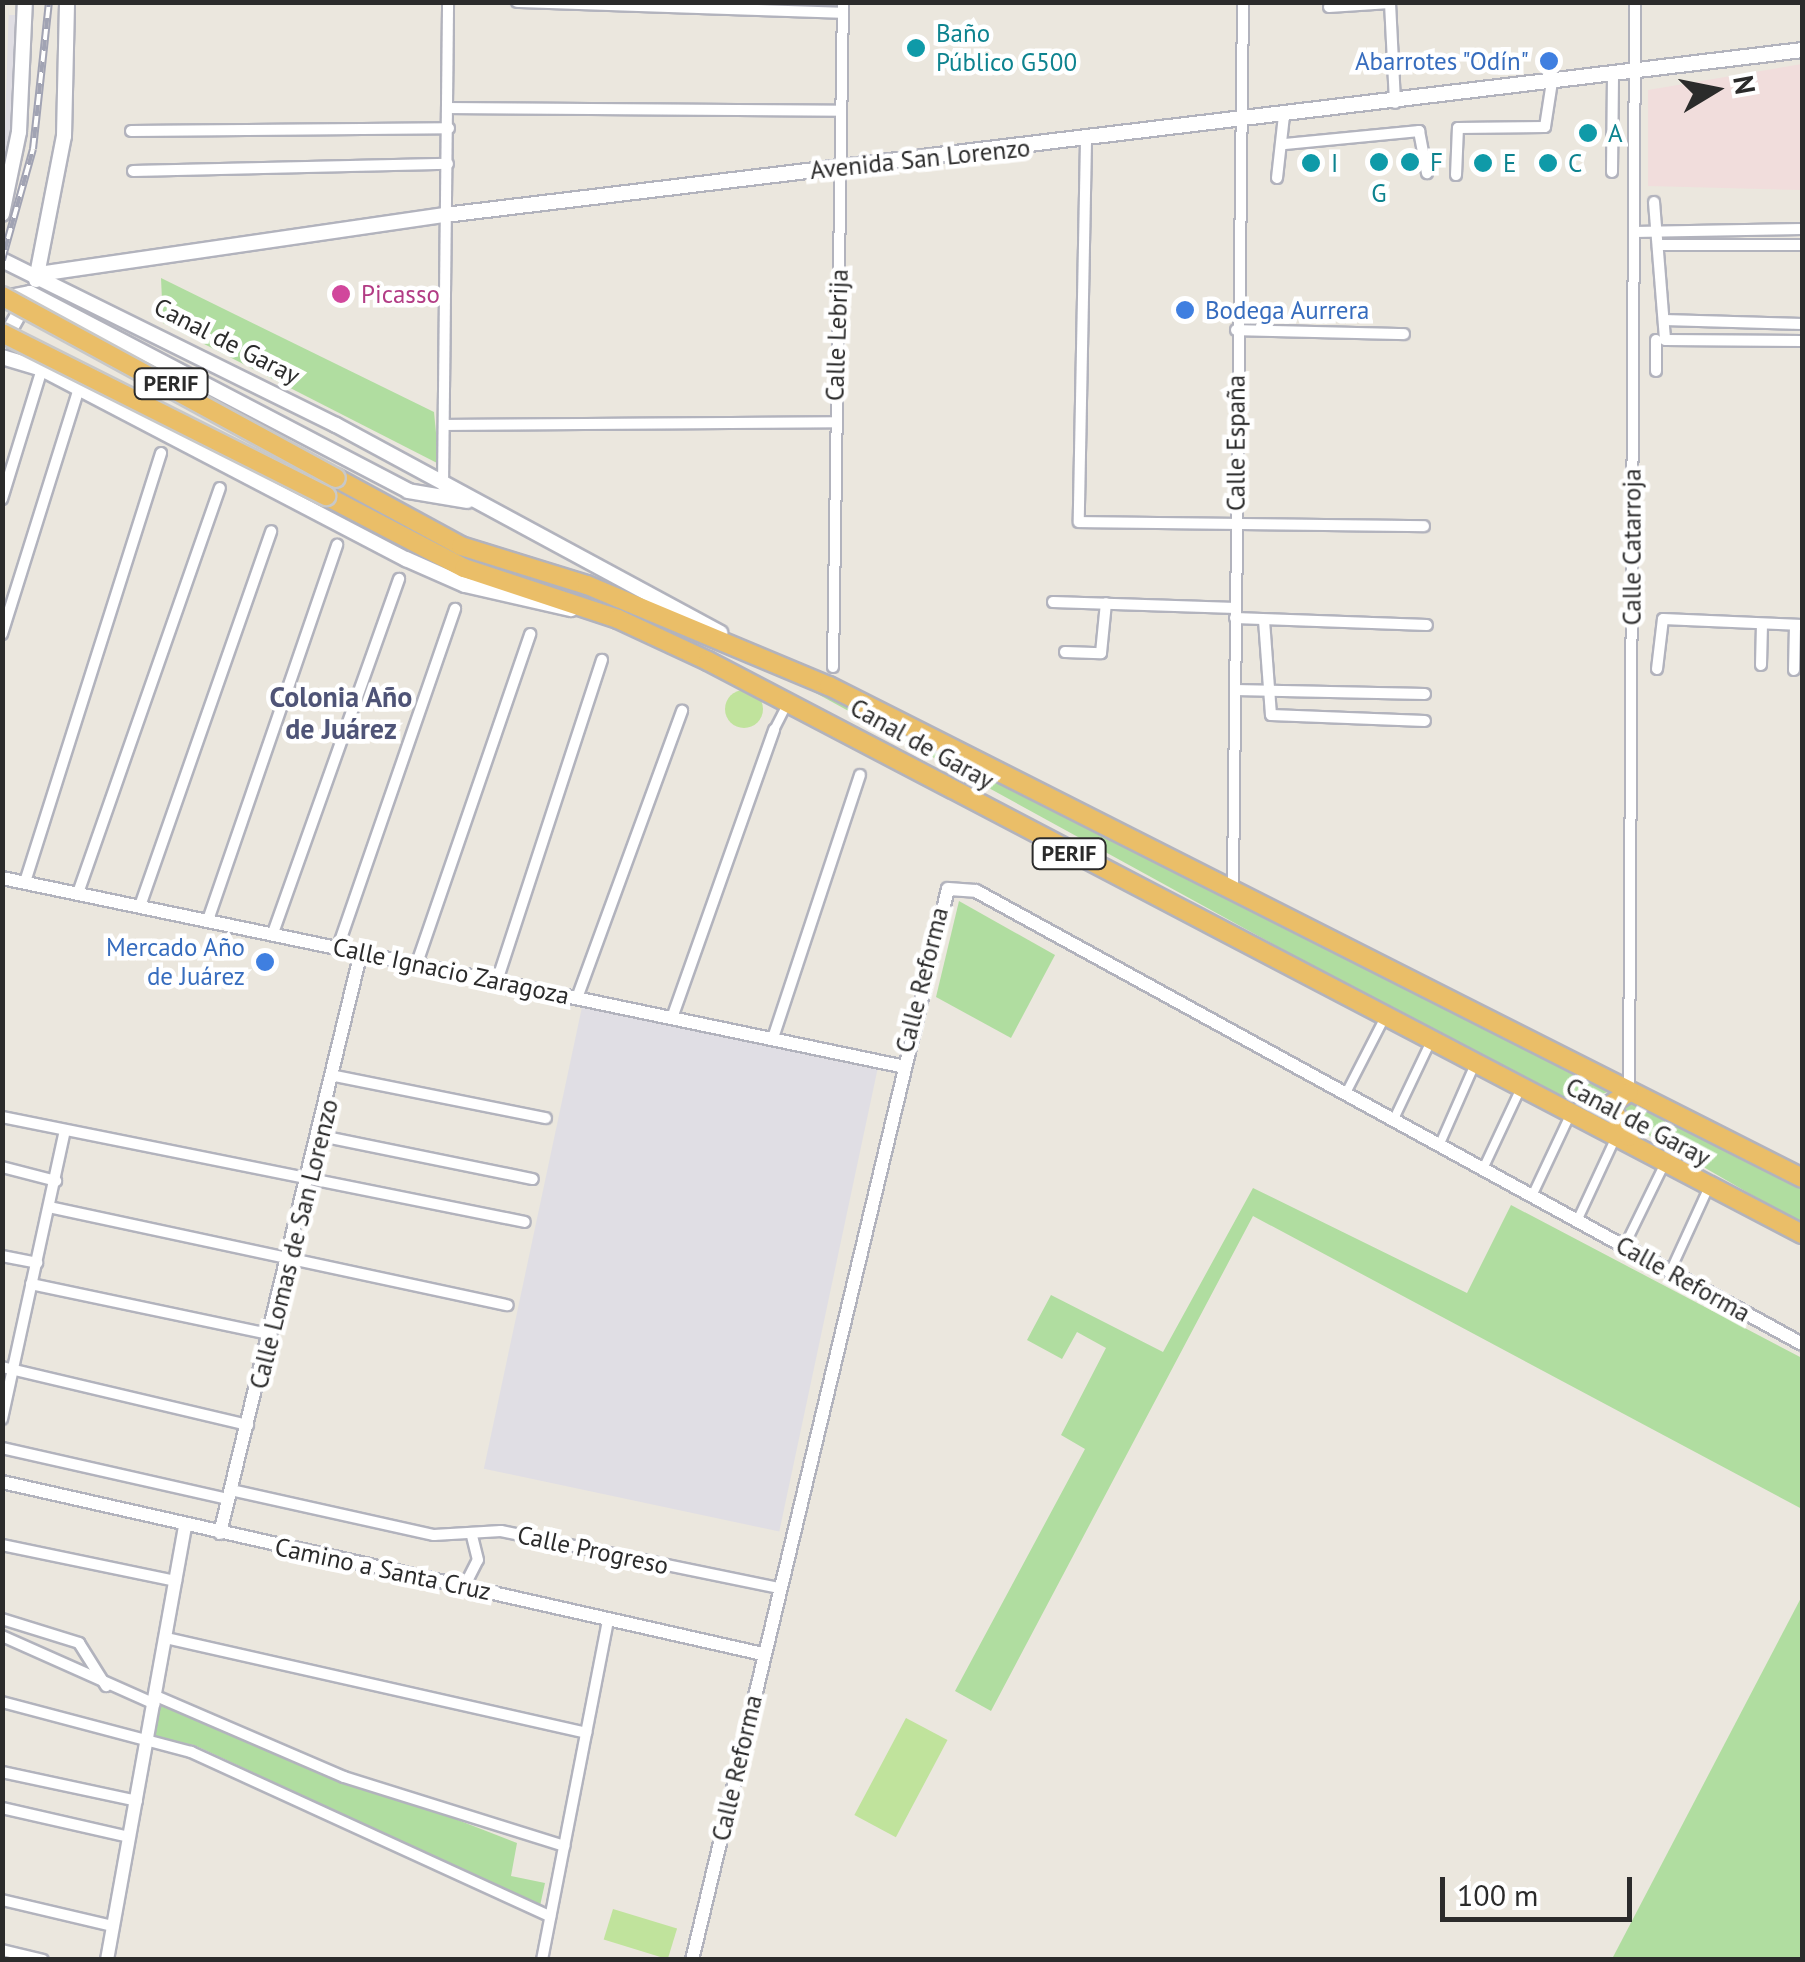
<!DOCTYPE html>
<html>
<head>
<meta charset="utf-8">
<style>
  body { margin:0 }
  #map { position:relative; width:1805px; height:1962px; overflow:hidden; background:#ebe7de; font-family:"PT Sans",sans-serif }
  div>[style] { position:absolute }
  .industrial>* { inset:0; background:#e0dee4; transform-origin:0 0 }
  .medical>* { inset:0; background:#f1dddc }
  .green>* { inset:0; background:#b0dda0 }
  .pitch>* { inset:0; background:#c0e39c; transform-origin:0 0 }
  .round { border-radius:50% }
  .roads { filter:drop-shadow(2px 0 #b2b3bd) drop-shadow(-2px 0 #b2b3bd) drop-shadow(0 2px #b2b3bd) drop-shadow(0 -2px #b2b3bd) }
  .pedestrian>* { height:8px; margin:-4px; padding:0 4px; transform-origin:4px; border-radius:4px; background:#fff }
  .minor>* { height:10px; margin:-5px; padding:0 5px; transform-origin:5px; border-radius:5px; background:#fff }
  .tertiary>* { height:12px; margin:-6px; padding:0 6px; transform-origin:6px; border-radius:6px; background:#fff }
  .secondary>* { height:14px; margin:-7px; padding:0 7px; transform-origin:7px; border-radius:7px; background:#fff }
  .trunk>* { height:18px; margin:-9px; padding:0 9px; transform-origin:9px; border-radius:9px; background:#eabe68 }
  .rail>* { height:8px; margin-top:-4px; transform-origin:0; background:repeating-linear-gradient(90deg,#fff 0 11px,#a1a3b3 0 22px); box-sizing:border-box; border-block:2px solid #a1a3b3 }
  .bridges { filter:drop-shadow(2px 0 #c8c8c8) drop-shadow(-2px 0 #c8c8c8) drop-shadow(0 2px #c8c8c8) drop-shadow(0 -2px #c8c8c8) }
  .trunk-bridge>* { height:18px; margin:-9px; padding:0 9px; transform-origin:9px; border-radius:9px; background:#eabe68 }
  .dots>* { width:28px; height:28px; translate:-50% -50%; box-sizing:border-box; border:5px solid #fff; border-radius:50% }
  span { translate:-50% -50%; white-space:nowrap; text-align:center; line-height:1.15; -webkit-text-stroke:9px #fff; paint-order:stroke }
  .shield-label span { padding:2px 8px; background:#fff; border:2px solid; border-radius:8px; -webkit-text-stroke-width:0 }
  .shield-label { font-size:22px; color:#2b2b2b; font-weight:700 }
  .culture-label { font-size:25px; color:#0d838f }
  .left { translate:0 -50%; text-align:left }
  .shop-label { font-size:25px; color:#366cbe }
  .right { translate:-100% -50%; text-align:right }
  .street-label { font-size:25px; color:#2b2b2b }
  .hotel-label { font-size:25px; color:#b23c85 }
  .neighbourhood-label { font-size:28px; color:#4f5477; font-weight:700 }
  .frame { position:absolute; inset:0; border:5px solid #2b2b2b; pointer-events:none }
  .north { position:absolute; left:1665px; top:40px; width:100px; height:100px; -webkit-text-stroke:8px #fff; paint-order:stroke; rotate:80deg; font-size:28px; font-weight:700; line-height:40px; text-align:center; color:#2b2b2b }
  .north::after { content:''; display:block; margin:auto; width:35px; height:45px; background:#2b2b2b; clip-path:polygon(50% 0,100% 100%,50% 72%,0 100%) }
  .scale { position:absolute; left:1440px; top:1877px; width:192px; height:45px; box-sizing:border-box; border:5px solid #2b2b2b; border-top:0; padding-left:12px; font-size:30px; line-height:35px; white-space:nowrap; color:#2b2b2b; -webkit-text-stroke:8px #fff; paint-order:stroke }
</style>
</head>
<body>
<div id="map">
  <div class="industrial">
    <div style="clip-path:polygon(9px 2px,9px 15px,19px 15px,18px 98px,3px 190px)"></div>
    <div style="left:582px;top:1007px;width:302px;height:472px;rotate:12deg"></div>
  </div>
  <div class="medical">
    <div style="clip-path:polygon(1802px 64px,1802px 190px,1648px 186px,1648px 90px)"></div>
  </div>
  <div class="green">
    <div style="clip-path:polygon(161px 278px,434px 412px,439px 464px,163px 323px)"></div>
    <div style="clip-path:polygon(803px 686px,941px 749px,1614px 1090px,1590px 1098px,1597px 1122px)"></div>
    <div style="clip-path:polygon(959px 901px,1055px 955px,1011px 1038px,936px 997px)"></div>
    <div style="clip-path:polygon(1627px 1100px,1802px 1187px,1802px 1224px,1617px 1117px)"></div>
    <div style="clip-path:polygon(1253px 1188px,1467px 1293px,1511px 1205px,1802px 1358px,1802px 1509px,1253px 1216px,991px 1711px,955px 1691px,1085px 1449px,1061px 1435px,1106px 1348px,1077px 1332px,1062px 1359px,1027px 1340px,1051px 1295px,1163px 1352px)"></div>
    <div style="clip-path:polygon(1802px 1596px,1802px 1959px,1612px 1959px)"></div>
    <div style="clip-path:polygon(157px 1703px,517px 1843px,511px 1876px,545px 1883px,540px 1906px,194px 1745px,151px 1737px)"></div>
  </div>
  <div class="pitch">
    <div class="round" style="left:725px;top:690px;width:38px;height:38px"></div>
    <div style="left:906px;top:1718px;width:47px;height:110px;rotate:28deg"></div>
    <div style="left:613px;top:1909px;width:67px;height:32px;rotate:17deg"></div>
  </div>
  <div class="roads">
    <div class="pedestrian">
      <div style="left:774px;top:730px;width:30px;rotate:-63deg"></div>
      <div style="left:1346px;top:1093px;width:85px;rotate:-62.8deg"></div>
      <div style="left:1393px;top:1121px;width:89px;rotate:-64.6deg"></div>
      <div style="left:1439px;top:1146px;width:90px;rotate:-66.3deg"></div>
      <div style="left:1483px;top:1169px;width:89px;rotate:-64.9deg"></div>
      <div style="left:1532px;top:1196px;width:92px;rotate:-64.8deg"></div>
      <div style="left:1577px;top:1221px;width:93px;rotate:-65.1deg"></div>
      <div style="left:1624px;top:1247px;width:93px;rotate:-64deg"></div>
      <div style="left:1670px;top:1272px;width:94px;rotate:-65.4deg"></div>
    </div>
    <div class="minor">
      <div style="left:517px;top:2px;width:326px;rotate:1.9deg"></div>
      <div style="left:1329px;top:7px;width:61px;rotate:-3.8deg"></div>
      <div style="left:1390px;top:3px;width:100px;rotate:87.1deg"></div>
      <div style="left:449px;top:108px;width:392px;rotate:0.4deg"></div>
      <div style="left:131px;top:131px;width:318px;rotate:-0.5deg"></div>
      <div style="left:1086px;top:141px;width:381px;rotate:91.1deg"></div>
      <div style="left:1079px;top:522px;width:345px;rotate:0.7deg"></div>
      <div style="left:1285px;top:144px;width:135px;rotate:-5.5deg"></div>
      <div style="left:1419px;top:131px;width:43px;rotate:79.2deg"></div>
      <div style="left:133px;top:171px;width:315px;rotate:-1.3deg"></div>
      <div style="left:1612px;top:172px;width:99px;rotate:-89.4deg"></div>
      <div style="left:1456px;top:175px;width:47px;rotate:-87.6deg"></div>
      <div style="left:1458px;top:128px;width:87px;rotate:-0.7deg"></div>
      <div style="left:1545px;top:127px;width:46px;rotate:-81.2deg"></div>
      <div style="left:1277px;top:178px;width:62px;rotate:-83.6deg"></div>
      <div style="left:1654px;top:202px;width:138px;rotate:85.4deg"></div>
      <div style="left:1665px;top:340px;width:137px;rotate:0.4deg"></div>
      <div style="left:1634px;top:232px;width:168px;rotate:-1deg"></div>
      <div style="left:1662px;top:245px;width:140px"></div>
      <div style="left:1664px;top:320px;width:138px;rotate:1.7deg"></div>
      <div style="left:1236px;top:330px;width:168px;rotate:1.4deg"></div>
      <div style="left:1656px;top:340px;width:31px;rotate:90deg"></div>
      <div style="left:444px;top:425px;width:390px;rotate:-0.4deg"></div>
      <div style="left:443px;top:486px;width:484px;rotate:-89.4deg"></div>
      <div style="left:2px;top:499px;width:136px;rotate:-72.9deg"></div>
      <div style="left:1053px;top:602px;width:183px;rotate:1.9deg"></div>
      <div style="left:1235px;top:618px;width:192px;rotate:2.1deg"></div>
      <div style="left:1264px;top:620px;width:95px;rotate:85.8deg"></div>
      <div style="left:1271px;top:715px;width:154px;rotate:2.2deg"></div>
      <div style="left:2px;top:634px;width:258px;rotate:-72.6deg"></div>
      <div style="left:1065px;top:652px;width:36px;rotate:2deg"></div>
      <div style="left:1101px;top:653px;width:50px;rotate:-84.3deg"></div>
      <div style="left:1761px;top:665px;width:41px;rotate:-88.6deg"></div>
      <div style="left:833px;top:667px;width:665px;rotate:-89.14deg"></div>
      <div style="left:1657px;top:669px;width:50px;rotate:-83.2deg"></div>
      <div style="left:1663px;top:619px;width:139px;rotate:2.5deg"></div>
      <div style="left:1794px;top:670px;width:45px;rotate:-88.7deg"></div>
      <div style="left:1235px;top:690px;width:190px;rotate:1.2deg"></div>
      <div style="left:25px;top:882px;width:450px;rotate:-72.4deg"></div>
      <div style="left:1233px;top:883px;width:881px;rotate:-89.35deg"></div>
      <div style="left:78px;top:893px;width:429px;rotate:-70.7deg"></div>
      <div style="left:140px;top:906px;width:397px;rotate:-70.7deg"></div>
      <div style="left:208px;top:920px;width:397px;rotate:-71deg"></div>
      <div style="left:273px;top:933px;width:376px;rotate:-70.4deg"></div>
      <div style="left:338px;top:947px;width:358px;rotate:-70.9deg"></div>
      <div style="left:417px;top:963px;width:348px;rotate:-71deg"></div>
      <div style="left:497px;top:981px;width:338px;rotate:-71.9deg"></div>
      <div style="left:577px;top:998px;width:306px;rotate:-69.9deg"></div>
      <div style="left:672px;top:1018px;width:306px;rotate:-70.5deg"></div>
      <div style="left:773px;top:1038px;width:277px;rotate:-71.7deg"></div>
      <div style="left:335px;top:1076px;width:215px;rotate:11.3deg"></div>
      <div style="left:1629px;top:1091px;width:1089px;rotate:-89.68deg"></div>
      <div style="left:2px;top:1117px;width:533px;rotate:11.35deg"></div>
      <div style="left:321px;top:1136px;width:216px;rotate:11.5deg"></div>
      <div style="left:2px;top:1167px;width:56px;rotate:14.5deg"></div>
      <div style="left:49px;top:1207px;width:469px;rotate:12.1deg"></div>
      <div style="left:2px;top:1256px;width:36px;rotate:11deg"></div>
      <div style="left:31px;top:1284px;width:246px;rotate:11.9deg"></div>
      <div style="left:2px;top:1367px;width:253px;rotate:13.3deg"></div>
      <div style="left:2px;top:1419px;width:295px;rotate:-77.7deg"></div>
      <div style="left:2px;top:1448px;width:232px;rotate:12.7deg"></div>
      <div style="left:231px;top:1490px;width:208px;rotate:12.5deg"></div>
      <div style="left:434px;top:1535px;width:67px;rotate:-3.4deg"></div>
      <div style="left:501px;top:1531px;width:283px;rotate:11.6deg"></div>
      <div style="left:2px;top:1545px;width:178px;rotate:11.7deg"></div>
      <div style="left:464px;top:1587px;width:30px;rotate:-63deg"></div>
      <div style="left:478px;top:1560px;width:25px;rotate:-104deg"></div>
      <div style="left:2px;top:1619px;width:81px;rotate:17.3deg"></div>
      <div style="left:79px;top:1643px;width:51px;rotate:57.9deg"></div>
      <div style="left:2px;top:1636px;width:167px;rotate:24deg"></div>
      <div style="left:166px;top:1638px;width:431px;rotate:12.7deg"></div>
      <div style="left:156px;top:1696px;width:205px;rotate:23.3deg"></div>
      <div style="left:344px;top:1777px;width:231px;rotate:17.4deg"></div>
      <div style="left:2px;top:1702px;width:196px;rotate:14.8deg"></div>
      <div style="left:191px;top:1752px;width:395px;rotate:24.6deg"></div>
      <div style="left:2px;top:1772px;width:138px;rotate:12.1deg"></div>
      <div style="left:2px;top:1808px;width:131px;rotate:12.8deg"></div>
      <div style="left:2px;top:1900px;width:114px;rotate:13.2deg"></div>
      <div style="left:2px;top:1950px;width:42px;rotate:13.7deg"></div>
      <div style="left:542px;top:1960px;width:347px;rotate:-79deg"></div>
    </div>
    <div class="tertiary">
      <div style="left:2px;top:878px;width:917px;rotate:11.82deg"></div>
      <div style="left:2px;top:1482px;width:780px;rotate:12.74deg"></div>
      <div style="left:220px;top:1533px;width:598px;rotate:-76.36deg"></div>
      <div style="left:107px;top:1960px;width:442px;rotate:-79.8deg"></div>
      <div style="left:692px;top:1960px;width:1101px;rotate:-76.56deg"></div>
      <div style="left:948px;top:889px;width:28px;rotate:4deg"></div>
      <div style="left:976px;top:891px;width:942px;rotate:28.74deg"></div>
    </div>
    <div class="secondary">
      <div style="left:2px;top:214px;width:84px;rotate:-78.3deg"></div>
      <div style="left:19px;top:132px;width:130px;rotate:-87.4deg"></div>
      <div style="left:2px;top:260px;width:373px;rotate:26.3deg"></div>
      <div style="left:336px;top:425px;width:437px;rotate:28.4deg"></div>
      <div style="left:39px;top:274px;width:410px;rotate:-8.3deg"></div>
      <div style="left:445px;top:215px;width:1367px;rotate:-6.93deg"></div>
      <div style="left:36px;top:280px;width:147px;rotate:-79deg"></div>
      <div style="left:64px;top:136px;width:134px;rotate:-88.7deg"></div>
      <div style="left:4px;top:298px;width:26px;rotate:-11deg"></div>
      <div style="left:30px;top:293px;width:427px;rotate:27.6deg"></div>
      <div style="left:408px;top:491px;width:60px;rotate:9.6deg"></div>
      <div style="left:3px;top:342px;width:49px;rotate:-60.8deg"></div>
      <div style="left:2px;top:357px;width:42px;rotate:16.7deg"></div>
      <div style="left:42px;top:369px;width:411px;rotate:27.6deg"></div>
      <div style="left:406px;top:559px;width:64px;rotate:23.8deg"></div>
      <div style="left:465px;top:585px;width:109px;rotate:12.8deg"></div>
    </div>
    <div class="trunk">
      <div style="left:336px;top:478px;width:142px;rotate:28.5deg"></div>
      <div style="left:461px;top:546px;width:132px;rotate:17.2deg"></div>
      <div style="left:587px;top:585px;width:262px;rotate:22.7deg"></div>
      <div style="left:829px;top:686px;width:1090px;rotate:26.82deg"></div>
      <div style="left:326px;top:496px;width:156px;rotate:27.6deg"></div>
      <div style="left:464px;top:568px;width:162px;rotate:18.3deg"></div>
      <div style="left:618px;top:619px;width:99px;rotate:25deg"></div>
      <div style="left:708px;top:661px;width:1235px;rotate:27.64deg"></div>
      <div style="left:1629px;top:1137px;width:37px;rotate:-121deg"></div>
      <div style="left:1610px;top:1105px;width:23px;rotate:-34deg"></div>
    </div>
  </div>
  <div class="rail">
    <div style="left:2px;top:260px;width:115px;rotate:-74.4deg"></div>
    <div style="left:33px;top:149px;width:148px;rotate:-83.8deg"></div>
  </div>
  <div class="bridges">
    <div class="trunk-bridge">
      <div style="left:2px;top:296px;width:380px;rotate:28.6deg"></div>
      <div style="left:2px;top:333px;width:363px;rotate:26.7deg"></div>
    </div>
  </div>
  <div class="dots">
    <div style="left:916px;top:48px;background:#0f9aa8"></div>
    <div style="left:1549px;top:61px;background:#3f7fe0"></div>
    <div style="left:1588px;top:133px;background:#0f9aa8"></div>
    <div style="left:1379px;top:162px;background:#0f9aa8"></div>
    <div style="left:1410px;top:162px;background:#0f9aa8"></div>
    <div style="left:1311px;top:163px;background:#0f9aa8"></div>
    <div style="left:1483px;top:163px;background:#0f9aa8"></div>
    <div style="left:1548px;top:163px;background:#0f9aa8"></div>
    <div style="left:341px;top:294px;background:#d1479c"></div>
    <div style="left:1185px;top:310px;background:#3f7fe0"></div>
    <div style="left:265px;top:962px;background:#3f7fe0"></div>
  </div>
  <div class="shield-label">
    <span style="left:171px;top:384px">PERIF</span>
    <span style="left:1069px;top:854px">PERIF</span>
  </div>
  <div class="culture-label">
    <span class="left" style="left:936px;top:48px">Baño<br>Público G500</span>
    <span class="left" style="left:1608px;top:133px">A</span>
    <span class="left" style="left:1430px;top:162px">F</span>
    <span class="left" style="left:1331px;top:163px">I</span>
    <span class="left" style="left:1503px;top:163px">E</span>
    <span class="left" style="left:1568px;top:163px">C</span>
    <span style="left:1379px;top:193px">G</span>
  </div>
  <div class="shop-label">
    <span class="right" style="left:1529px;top:61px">Abarrotes "Odín"</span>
    <span class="left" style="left:1205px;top:310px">Bodega Aurrera</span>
    <span class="right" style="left:245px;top:962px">Mercado Año<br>de Juárez</span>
  </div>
  <div class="street-label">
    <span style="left:920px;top:159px;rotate:-6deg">Avenida San Lorenzo</span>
    <span style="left:837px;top:335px;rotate:-88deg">Calle Lebrija</span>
    <span style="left:227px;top:341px;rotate:27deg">Canal de Garay</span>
    <span style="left:1236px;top:443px;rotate:-90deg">Calle España</span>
    <span style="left:1632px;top:547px;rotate:-90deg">Calle Catarroja</span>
    <span style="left:922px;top:744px;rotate:29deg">Canal de Garay</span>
    <span style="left:451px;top:971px;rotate:12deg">Calle Ignacio Zaragoza</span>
    <span style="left:922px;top:980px;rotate:-76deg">Calle Reforma</span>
    <span style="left:1638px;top:1122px;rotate:28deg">Canal de Garay</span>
    <span style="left:294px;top:1244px;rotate:-76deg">Calle Lomas de San Lorenzo</span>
    <span style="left:1683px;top:1279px;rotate:29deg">Calle Reforma</span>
    <span style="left:593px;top:1550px;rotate:12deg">Calle Progreso</span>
    <span style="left:383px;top:1569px;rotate:12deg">Camino a Santa Cruz</span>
    <span style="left:737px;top:1768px;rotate:-77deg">Calle Reforma</span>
  </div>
  <div class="hotel-label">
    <span class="left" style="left:361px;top:294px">Picasso</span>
  </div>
  <div class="neighbourhood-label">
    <span style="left:341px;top:713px">Colonia Año<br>de Juárez</span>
  </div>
  <div class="frame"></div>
  <div class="north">N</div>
  <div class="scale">100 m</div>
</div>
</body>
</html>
